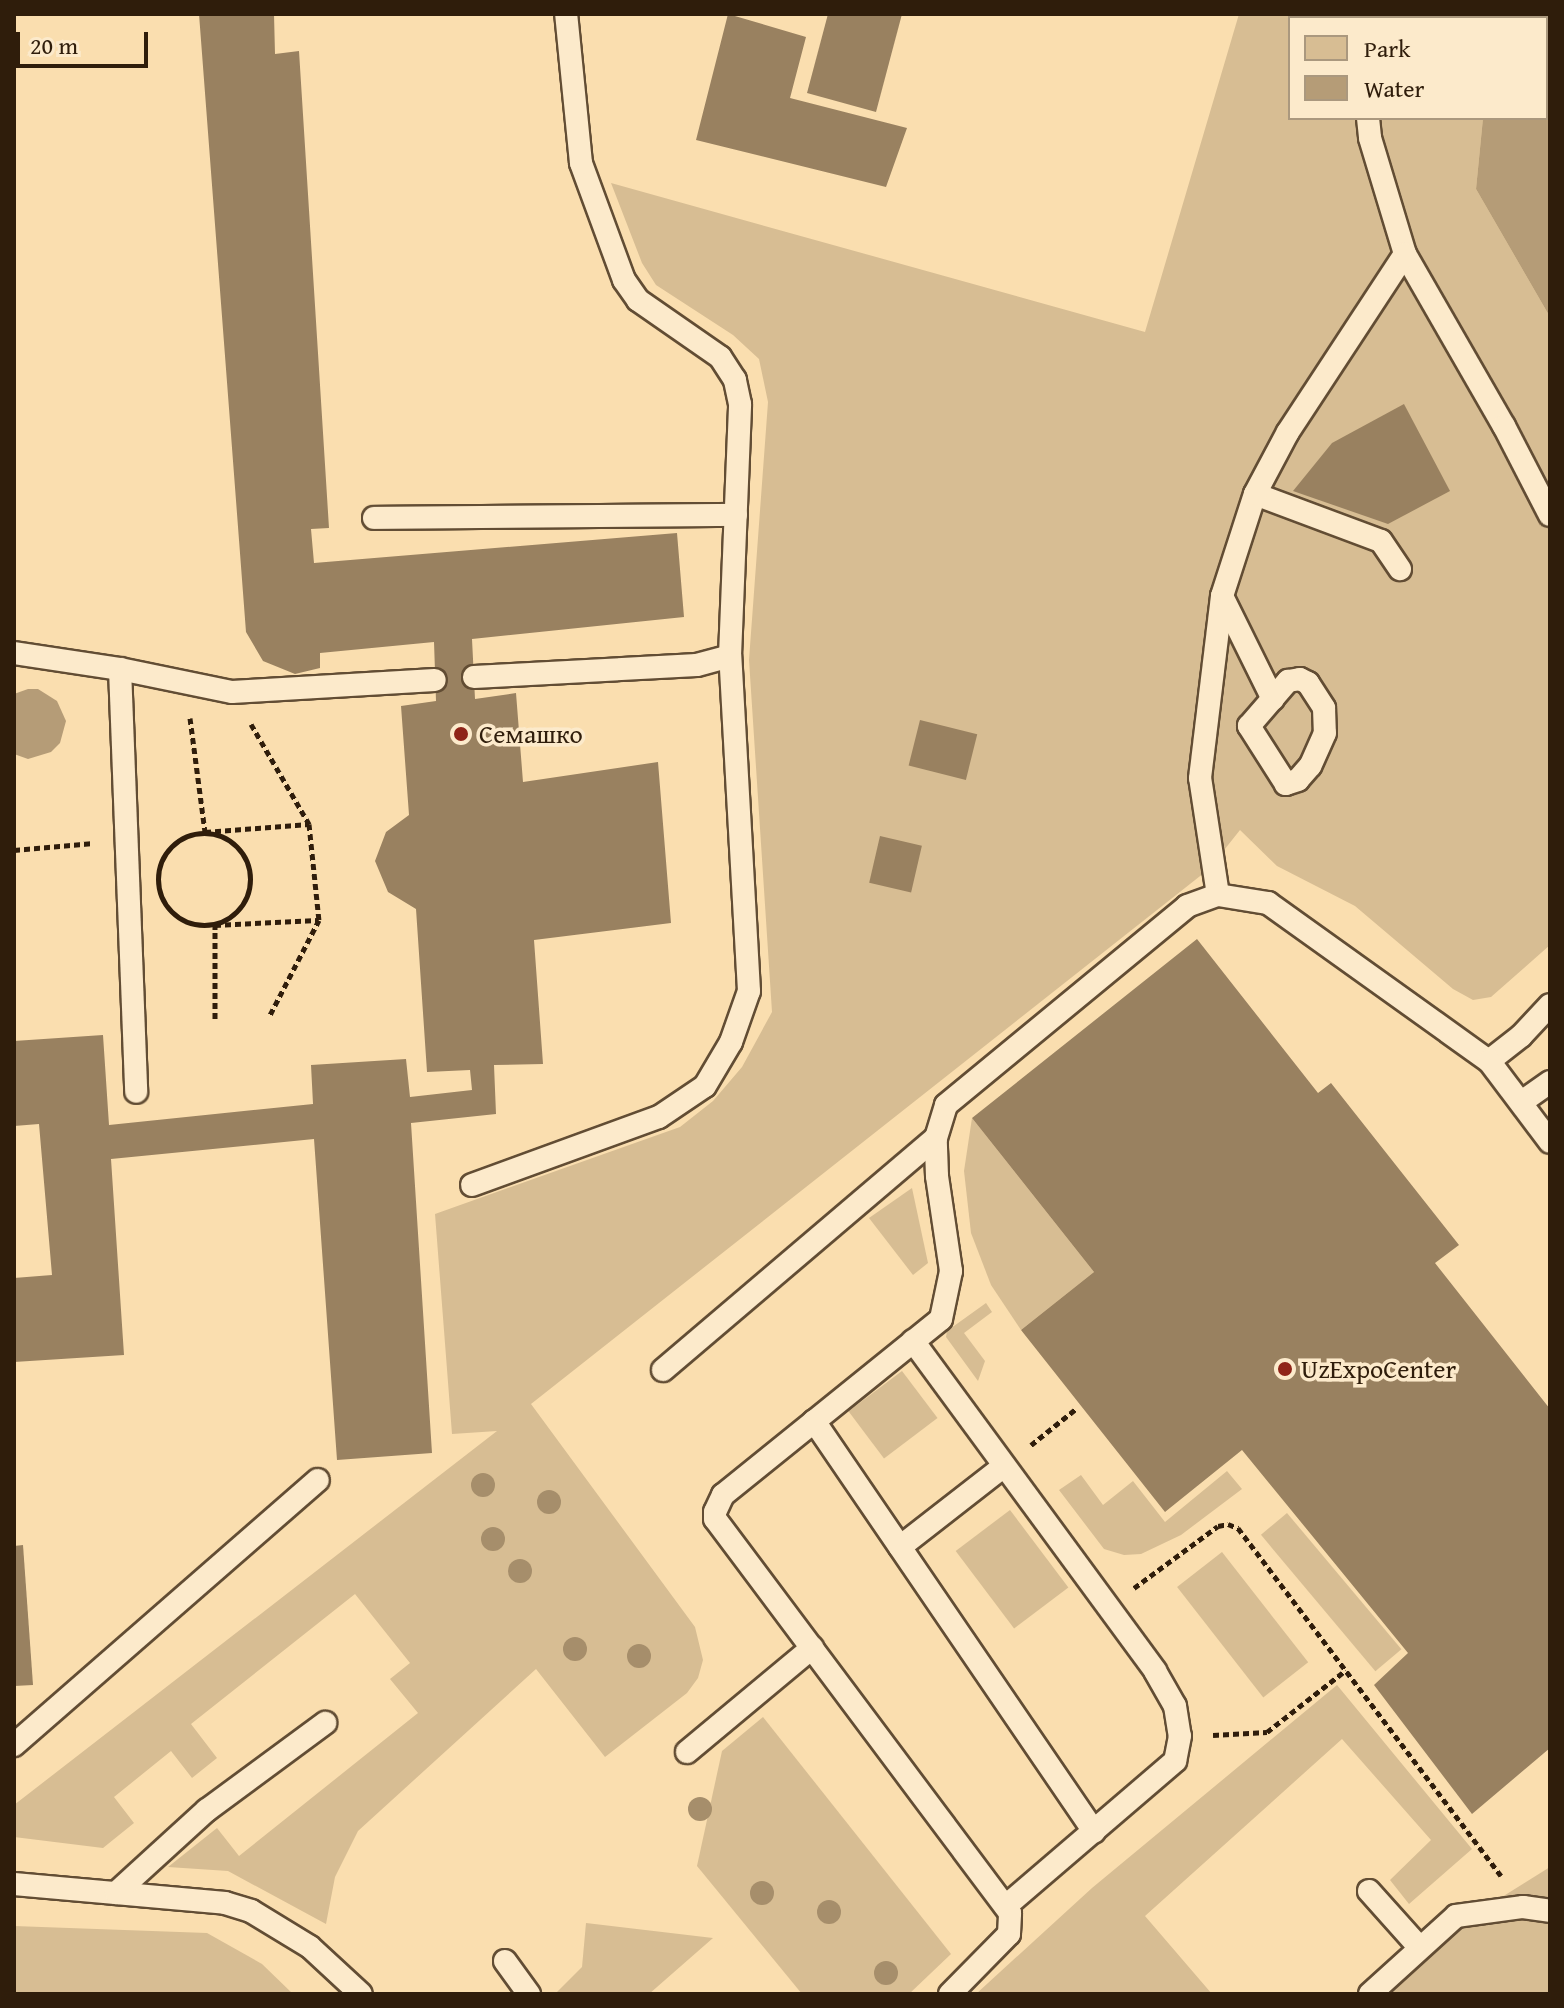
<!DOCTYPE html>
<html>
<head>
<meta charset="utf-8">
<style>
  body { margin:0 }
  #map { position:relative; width:1564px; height:2008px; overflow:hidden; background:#fadeaf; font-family:"Gentium Book Plus",serif }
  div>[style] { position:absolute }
  .green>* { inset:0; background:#d7bd93; transform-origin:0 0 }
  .water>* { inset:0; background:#b59c77 }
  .building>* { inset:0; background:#998160; transform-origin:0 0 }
  .path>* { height:5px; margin-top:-2.5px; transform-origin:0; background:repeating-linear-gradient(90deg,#2f1d0b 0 6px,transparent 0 10px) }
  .path>.ring { margin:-2.5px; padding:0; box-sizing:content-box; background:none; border:5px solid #2f1d0b; border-radius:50% }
  .roads { filter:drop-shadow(2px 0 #624d34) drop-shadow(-2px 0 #624d34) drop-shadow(0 2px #624d34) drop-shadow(0 -2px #624d34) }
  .lane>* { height:22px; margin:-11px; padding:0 11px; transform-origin:11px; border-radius:11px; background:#fceacb }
  .trees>* { width:24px; height:24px; margin:-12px; border-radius:50%; background:#a68e6b }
  .dots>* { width:22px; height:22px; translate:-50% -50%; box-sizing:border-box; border:4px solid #fceacb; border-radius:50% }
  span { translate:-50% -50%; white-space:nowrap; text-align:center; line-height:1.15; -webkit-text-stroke:7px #fceacb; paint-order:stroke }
  .poi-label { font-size:26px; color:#2f1d0b }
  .left { translate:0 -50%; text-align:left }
  .frame { position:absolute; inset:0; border:16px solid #2f1d0b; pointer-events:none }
  .legend { position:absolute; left:1288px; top:16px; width:260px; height:104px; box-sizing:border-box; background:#fceacb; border:2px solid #aa987e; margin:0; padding:10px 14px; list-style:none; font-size:24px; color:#2f1d0b }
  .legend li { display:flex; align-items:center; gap:16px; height:40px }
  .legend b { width:40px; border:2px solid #aa987e }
  .scale { position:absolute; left:16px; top:32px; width:132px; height:36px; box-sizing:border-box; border:4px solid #2f1d0b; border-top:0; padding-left:10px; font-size:24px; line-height:28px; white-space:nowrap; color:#2f1d0b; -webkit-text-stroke:6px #fceacb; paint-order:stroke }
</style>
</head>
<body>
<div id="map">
  <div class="green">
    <div style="clip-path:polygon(1239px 14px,1493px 14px,1492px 18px,1290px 18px,1290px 118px,1483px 118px,1476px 189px,1550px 317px,1550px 945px,1491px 997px,1473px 1000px,1453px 989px,1355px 906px,1277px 866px,1240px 830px,1209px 869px,531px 1404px,695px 1627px,703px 1660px,698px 1678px,687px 1693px,605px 1757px,536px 1669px,358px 1831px,335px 1877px,326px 1924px,228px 1871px,168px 1867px,217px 1828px,239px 1856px,418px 1713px,390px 1679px,410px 1663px,355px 1594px,191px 1724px,217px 1758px,192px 1778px,171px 1751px,114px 1797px,134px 1823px,103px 1848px,14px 1837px,14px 1805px,497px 1431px,452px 1434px,435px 1214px,680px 1127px,713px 1101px,742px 1067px,772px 1012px,749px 660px,768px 402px,759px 359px,733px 335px,656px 285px,642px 263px,611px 183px,1145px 332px)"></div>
    <div style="clip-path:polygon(972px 1118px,1094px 1272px,1021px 1330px,991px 1285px,971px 1233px,964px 1171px)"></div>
    <div style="clip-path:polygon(912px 1188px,928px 1263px,913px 1275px,869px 1218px)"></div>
    <div style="clip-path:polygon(986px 1303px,992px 1312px,964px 1333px,985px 1361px,978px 1381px,946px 1337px,947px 1331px)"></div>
    <div style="left:902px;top:1371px;width:59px;height:67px;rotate:53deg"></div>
    <div style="clip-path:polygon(1227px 1471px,1242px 1489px,1181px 1535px,1141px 1554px,1124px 1555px,1104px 1549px,1059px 1490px,1081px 1475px,1103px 1505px,1133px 1481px,1165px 1522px)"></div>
    <div style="left:1010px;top:1510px;width:97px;height:68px;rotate:53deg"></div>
    <div style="left:1287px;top:1513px;width:178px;height:34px;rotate:50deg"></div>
    <div style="left:1222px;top:1552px;width:140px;height:57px;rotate:52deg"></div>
    <div style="clip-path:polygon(1337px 1685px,1472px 1849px,1409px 1904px,1390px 1880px,1431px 1840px,1342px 1739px,1145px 1916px,1212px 1994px,976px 1994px,1092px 1888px)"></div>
    <div style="clip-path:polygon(763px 1717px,951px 1954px,909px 1994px,802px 1994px,697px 1866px,722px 1751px)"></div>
    <div style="clip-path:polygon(1550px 1867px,1550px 1994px,1384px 1994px,1449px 1930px)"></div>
    <div style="clip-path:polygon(586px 1923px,713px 1938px,649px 1994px,555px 1994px,582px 1967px)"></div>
    <div style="clip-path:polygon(14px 1926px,207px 1933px,262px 1964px,293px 1994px,14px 1994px)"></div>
  </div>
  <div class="water">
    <div style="clip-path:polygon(1493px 14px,1550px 14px,1550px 317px,1476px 189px,1483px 118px,1546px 118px,1546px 18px,1492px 18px)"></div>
    <div style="clip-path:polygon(28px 689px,38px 689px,57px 701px,66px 721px,60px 743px,51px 752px,28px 759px,14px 754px,14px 694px)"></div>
  </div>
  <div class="building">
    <div style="clip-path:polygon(199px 14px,274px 14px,275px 54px,299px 51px,329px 528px,311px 529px,314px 563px,677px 533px,684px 617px,472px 639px,475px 699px,516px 693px,523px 782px,658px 762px,671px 923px,534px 940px,543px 1064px,494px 1065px,496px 1114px,411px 1123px,432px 1453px,337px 1460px,314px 1139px,111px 1159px,124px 1355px,14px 1362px,14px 1278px,52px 1275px,39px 1124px,14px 1126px,14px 1041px,103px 1035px,109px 1125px,313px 1104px,311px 1065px,406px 1059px,410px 1097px,472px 1090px,470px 1070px,427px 1072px,416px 909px,388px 892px,375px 861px,386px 832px,409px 815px,401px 706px,436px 701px,434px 642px,320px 653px,320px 668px,295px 674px,263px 661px,246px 632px)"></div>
    <div style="clip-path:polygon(728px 14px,806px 37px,790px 98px,907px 128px,886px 187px,696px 140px)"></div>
    <div style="clip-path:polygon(828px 14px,902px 14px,876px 112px,807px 93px)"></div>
    <div style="clip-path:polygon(1404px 404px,1450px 491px,1388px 524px,1293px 491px,1332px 443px)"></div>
    <div style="left:920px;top:720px;width:59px;height:47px;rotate:14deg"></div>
    <div style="left:880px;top:836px;width:43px;height:48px;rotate:13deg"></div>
    <div style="clip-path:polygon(1197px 939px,1318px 1093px,1331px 1083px,1459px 1245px,1435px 1263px,1550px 1409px,1550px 1748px,1472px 1814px,1374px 1685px,1408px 1653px,1242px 1450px,1165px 1512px,1021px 1330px,1094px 1272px,972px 1118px)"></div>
    <div style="clip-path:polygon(23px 1545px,33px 1685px,14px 1686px,14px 1546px)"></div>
  </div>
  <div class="path">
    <div style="left:190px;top:718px;width:115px;rotate:82.5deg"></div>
    <div style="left:205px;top:832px;width:104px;rotate:-4.4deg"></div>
    <div style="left:251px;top:724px;width:116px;rotate:59.9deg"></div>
    <div style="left:309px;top:824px;width:97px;rotate:84.1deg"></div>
    <div style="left:319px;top:920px;width:109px;rotate:117.3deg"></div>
    <div class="ring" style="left:158px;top:833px;width:87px;height:87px"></div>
    <div style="left:14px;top:850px;width:80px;rotate:-5deg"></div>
    <div style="left:215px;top:1019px;width:94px;rotate:-90deg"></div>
    <div style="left:215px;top:925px;width:103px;rotate:-2.8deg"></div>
    <div style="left:1031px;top:1445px;width:59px;rotate:-38.8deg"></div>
    <div style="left:1134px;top:1588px;width:104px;rotate:-36.4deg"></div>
    <div style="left:1218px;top:1526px;width:10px;rotate:-11deg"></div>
    <div style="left:1228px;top:1524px;width:11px;rotate:22deg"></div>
    <div style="left:1238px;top:1528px;width:436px;rotate:52.9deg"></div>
    <div style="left:1213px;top:1735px;width:54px;rotate:-3.2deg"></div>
    <div style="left:1267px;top:1732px;width:100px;rotate:-38.1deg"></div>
  </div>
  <div class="roads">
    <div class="lane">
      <div style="left:1385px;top:18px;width:4px;rotate:-63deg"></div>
      <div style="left:1368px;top:118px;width:20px;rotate:84deg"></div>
      <div style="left:1370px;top:138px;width:121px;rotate:73.2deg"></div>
      <div style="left:1405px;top:254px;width:198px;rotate:60.1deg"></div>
      <div style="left:1504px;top:426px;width:100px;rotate:62.7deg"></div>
      <div style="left:1255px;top:494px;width:134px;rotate:20.5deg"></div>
      <div style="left:1381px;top:541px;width:34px;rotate:56deg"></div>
      <div style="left:374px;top:518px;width:362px;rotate:-0.5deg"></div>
      <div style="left:1222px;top:596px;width:115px;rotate:63.7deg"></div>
      <div style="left:14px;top:653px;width:107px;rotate:8.6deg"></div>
      <div style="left:120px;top:669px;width:423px;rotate:87.8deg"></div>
      <div style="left:120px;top:669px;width:114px;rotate:11.6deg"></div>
      <div style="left:232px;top:692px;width:203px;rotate:-3.4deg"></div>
      <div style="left:474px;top:677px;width:223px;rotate:-3.1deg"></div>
      <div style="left:697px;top:665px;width:34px;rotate:-15deg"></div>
      <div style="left:730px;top:656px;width:252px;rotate:-87.7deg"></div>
      <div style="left:740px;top:404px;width:25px;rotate:-102deg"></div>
      <div style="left:735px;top:380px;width:27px;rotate:-123deg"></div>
      <div style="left:720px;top:357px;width:100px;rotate:-145.2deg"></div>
      <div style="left:638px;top:300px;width:24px;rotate:-125deg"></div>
      <div style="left:624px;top:280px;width:125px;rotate:-110.2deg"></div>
      <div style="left:581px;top:163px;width:150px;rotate:-95.7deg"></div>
      <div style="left:1300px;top:679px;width:9px;rotate:27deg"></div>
      <div style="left:1308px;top:683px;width:30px;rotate:57deg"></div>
      <div style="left:1324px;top:708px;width:25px;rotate:88deg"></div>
      <div style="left:1325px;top:733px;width:36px;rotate:114deg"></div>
      <div style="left:1310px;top:766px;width:18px;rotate:131deg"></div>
      <div style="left:1298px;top:780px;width:13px;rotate:162deg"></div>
      <div style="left:1286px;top:784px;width:69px;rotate:-122.5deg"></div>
      <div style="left:1249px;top:726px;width:60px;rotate:-49.1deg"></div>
      <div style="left:1288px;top:681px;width:12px;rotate:-9deg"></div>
      <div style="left:1218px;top:895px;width:118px;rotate:-98.7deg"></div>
      <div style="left:1200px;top:778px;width:183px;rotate:-83.1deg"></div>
      <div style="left:1222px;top:596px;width:107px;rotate:-72.1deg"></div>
      <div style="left:1255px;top:494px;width:70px;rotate:-62deg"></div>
      <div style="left:1288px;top:432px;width:213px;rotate:-56.7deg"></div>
      <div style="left:1489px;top:1061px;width:41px;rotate:-38deg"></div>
      <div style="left:1521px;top:1036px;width:42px;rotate:-46.9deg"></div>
      <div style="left:1523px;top:1101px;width:33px;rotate:-35deg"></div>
      <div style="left:472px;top:1185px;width:199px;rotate:-20deg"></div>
      <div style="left:659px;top:1117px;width:55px;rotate:-34deg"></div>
      <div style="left:705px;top:1086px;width:51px;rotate:-59.4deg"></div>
      <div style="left:731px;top:1042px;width:54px;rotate:-70.6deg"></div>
      <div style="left:749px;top:991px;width:336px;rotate:-93.2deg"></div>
      <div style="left:913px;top:1341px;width:409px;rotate:53.7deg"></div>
      <div style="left:1155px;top:1671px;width:40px;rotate:60.3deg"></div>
      <div style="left:1175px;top:1706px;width:30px;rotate:81deg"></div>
      <div style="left:1180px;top:1736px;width:25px;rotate:101deg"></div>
      <div style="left:1175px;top:1761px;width:223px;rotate:139.4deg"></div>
      <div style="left:663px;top:1370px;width:358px;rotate:-40.4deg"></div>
      <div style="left:814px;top:1421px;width:497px;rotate:55.7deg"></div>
      <div style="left:900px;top:1547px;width:132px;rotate:-37.9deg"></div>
      <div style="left:14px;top:1745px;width:403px;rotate:-41.1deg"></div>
      <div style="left:687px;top:1752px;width:163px;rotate:-39.8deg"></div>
      <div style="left:14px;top:1884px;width:212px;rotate:5.1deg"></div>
      <div style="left:225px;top:1903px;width:27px;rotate:17deg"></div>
      <div style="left:251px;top:1911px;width:69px;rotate:31.4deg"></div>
      <div style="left:310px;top:1947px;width:69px;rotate:42.7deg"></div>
      <div style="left:1369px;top:1891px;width:76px;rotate:48.2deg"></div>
      <div style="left:116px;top:1893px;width:123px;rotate:-42.4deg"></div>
      <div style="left:207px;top:1810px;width:147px;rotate:-36.4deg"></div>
      <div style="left:505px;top:1961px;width:41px;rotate:54deg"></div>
      <div style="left:950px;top:1994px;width:84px;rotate:-45.5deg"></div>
      <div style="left:1009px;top:1934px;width:21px;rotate:-87deg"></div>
      <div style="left:1010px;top:1913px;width:492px;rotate:-126.8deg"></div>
      <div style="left:715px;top:1519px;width:7px;rotate:-90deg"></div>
      <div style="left:715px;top:1512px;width:19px;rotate:-65deg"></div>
      <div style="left:723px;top:1495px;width:280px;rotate:-38.9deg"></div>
      <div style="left:941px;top:1319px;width:49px;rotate:-78.2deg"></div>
      <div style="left:951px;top:1271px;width:96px;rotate:-98.4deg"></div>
      <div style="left:937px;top:1176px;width:38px;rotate:-92deg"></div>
      <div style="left:936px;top:1138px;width:34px;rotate:-73deg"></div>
      <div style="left:946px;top:1105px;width:313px;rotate:-39.5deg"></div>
      <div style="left:1187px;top:906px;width:33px;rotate:-20deg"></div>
      <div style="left:1218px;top:895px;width:51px;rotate:9.1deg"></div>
      <div style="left:1268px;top:903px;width:272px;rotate:35.6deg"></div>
      <div style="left:1489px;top:1061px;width:101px;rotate:53deg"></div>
      <div style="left:1370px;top:1994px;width:116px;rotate:-42.2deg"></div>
      <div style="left:1456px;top:1916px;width:68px;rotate:-7.7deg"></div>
      <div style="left:1523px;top:1907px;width:27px;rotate:8deg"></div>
    </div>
  </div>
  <div class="trees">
    <div style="left:483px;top:1485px"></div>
    <div style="left:549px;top:1502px"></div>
    <div style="left:493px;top:1539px"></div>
    <div style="left:520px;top:1571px"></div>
    <div style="left:575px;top:1649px"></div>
    <div style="left:639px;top:1656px"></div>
    <div style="left:700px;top:1809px"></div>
    <div style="left:762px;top:1893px"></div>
    <div style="left:829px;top:1912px"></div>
    <div style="left:886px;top:1973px"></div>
  </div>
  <div class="dots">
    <div style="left:461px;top:734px;background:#8f2418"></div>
    <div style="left:1285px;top:1369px;background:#8f2418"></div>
  </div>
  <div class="poi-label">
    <span class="left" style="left:479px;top:734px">Семашко</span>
    <span class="left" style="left:1301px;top:1369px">UzExpoCenter</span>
  </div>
  <div class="frame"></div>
  <ul class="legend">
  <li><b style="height:22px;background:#d7bd93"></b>Park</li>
  <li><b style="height:22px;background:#b59c77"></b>Water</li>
  </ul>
  <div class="scale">20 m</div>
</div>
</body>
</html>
